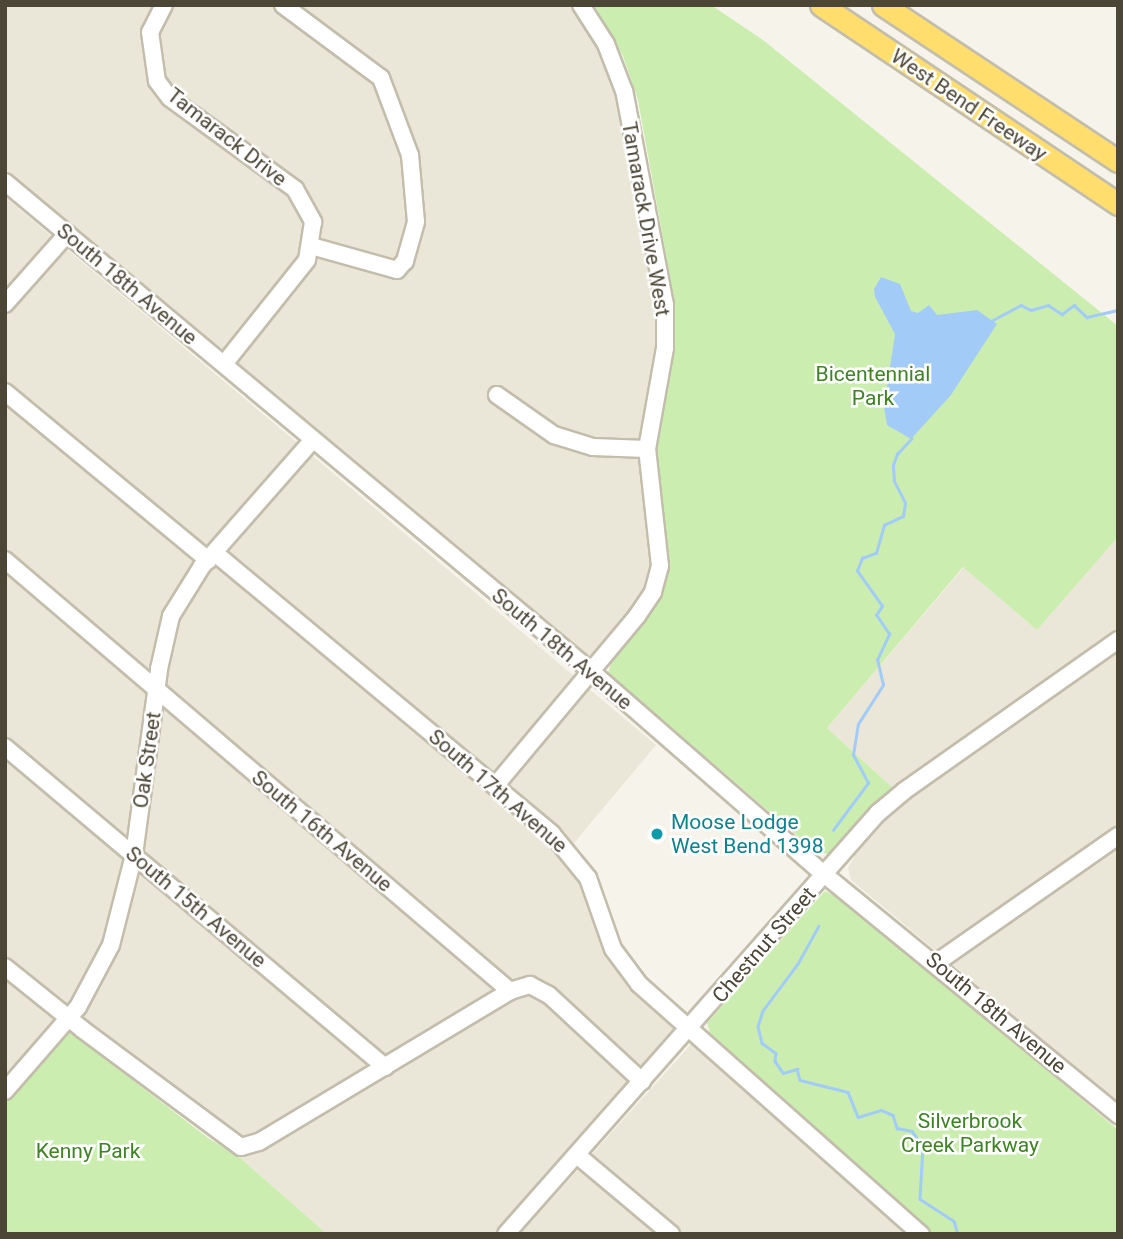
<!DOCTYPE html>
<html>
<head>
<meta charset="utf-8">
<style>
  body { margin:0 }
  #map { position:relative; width:1123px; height:1239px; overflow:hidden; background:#f6f4ea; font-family:Roboto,sans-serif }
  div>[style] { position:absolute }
  .residential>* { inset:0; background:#ebe7d8 }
  .green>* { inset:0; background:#cbeeb0 }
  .water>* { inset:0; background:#a2ccf7 }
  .stream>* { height:2.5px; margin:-1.25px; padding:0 1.25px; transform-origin:1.25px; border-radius:1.25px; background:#a2ccf7 }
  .roads { filter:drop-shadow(2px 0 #c3bdac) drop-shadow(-2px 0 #c3bdac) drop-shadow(0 2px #c3bdac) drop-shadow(0 -2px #c3bdac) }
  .minor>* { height:16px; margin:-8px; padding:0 8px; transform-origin:8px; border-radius:8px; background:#fff }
  .highway>* { height:21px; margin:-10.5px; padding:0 10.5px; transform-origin:10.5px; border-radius:10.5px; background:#ffde6d }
  .dots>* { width:19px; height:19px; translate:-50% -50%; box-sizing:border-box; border:4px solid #fff; border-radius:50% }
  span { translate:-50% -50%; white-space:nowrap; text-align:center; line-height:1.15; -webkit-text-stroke:5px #fff; paint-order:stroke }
  .street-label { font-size:21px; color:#4c4637 }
  .park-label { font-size:21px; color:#3e8423 }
  .culture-label { font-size:21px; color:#0d838f }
  .left { translate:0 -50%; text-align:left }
  .frame { position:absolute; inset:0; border:7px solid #4c4637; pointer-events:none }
</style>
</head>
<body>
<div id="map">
  <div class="residential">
    <div style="clip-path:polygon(5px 5px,575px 5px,615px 80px,656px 306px,655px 366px,641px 437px,653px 567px,641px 600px,597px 653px,586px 656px,575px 649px,5px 169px)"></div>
    <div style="clip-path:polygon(5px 197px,656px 745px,564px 855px,578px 874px,590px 914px,615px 962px,676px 1029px,496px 1234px,327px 1234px,238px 1156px,243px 1141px,67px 1007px,5px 1078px)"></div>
    <div style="clip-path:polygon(1118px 537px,1118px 1103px,851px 880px,848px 868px,856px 854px,905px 799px,827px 728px,964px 567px,1037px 630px)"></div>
    <div style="clip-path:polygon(693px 1042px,910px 1234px,520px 1234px)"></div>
  </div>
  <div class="green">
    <div style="clip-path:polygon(594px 5px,711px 5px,763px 40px,1118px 326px,1118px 537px,1037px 630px,963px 567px,827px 728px,893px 788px,828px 854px,815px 851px,608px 673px,612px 660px,651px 613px,668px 574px,657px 450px,672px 356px,674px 299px,638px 100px,623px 56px)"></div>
    <div style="clip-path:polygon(825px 891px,846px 901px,1118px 1130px,1118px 1234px,932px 1234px,710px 1033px,707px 1023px)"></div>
    <div style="clip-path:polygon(70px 1032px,208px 1138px,238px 1156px,327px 1234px,5px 1234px,5px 1102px)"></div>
  </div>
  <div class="water">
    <div style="clip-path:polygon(881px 277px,900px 284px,911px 311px,918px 313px,929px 305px,937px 315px,977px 310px,997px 324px,951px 395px,911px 439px,887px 425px,884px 407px,895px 334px,875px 297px,874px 289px)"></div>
  </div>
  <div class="stream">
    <div style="left:991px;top:321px;width:34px;rotate:-28deg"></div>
    <div style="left:1021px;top:305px;width:11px;rotate:27deg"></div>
    <div style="left:1031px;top:310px;width:18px;rotate:-16deg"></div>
    <div style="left:1048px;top:305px;width:17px;rotate:33deg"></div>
    <div style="left:1062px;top:314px;width:15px;rotate:-37deg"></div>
    <div style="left:1074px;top:305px;width:18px;rotate:43deg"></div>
    <div style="left:1087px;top:317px;width:32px;rotate:-13deg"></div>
    <div style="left:833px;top:830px;width:59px;rotate:-53.3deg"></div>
    <div style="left:868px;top:783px;width:32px;rotate:-118deg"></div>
    <div style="left:853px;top:755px;width:31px;rotate:-81deg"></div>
    <div style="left:858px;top:724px;width:46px;rotate:-57.3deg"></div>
    <div style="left:883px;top:685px;width:26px;rotate:-103deg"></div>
    <div style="left:877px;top:660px;width:29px;rotate:-65deg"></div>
    <div style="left:889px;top:634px;width:23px;rotate:-124deg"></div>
    <div style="left:876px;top:615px;width:11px;rotate:-56deg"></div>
    <div style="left:882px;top:606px;width:43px;rotate:-125.5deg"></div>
    <div style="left:857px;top:571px;width:14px;rotate:-69deg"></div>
    <div style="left:862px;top:558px;width:15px;rotate:-20deg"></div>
    <div style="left:876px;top:553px;width:29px;rotate:-74deg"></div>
    <div style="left:884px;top:525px;width:21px;rotate:-25deg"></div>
    <div style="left:903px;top:516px;width:13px;rotate:-81deg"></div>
    <div style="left:905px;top:503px;width:25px;rotate:-117deg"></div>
    <div style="left:894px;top:481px;width:16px;rotate:-94deg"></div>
    <div style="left:893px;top:465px;width:12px;rotate:-70deg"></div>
    <div style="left:897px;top:454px;width:21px;rotate:-47deg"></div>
    <div style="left:819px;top:926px;width:43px;rotate:118.9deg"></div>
    <div style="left:798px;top:964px;width:59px;rotate:126.7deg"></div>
    <div style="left:763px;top:1011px;width:16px;rotate:108deg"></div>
    <div style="left:758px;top:1026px;width:17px;rotate:77deg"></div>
    <div style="left:762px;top:1043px;width:17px;rotate:36deg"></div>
    <div style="left:776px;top:1053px;width:8px;rotate:97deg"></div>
    <div style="left:775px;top:1061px;width:14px;rotate:56deg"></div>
    <div style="left:783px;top:1073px;width:15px;rotate:-16deg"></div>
    <div style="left:797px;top:1069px;width:11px;rotate:75deg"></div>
    <div style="left:800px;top:1080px;width:49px;rotate:14deg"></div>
    <div style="left:848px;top:1092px;width:27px;rotate:68deg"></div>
    <div style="left:858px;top:1117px;width:24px;rotate:-17deg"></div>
    <div style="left:881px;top:1110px;width:13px;rotate:23deg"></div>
    <div style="left:893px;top:1115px;width:14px;rotate:73deg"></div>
    <div style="left:897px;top:1128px;width:15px;rotate:11deg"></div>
    <div style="left:912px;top:1131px;width:19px;rotate:55deg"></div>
    <div style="left:923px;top:1147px;width:52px;rotate:93.3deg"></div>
    <div style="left:920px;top:1199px;width:40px;rotate:32.9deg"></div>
    <div style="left:954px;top:1221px;width:14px;rotate:73deg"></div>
  </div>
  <div class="roads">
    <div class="minor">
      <div style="left:164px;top:5px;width:30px;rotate:117deg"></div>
      <div style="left:150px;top:32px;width:49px;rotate:81.9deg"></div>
      <div style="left:157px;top:81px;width:21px;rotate:53deg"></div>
      <div style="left:170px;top:98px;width:155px;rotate:36.1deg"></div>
      <div style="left:295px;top:189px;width:38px;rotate:61deg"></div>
      <div style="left:313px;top:222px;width:38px;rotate:99deg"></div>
      <div style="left:307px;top:260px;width:133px;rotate:128.6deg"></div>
      <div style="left:283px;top:5px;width:122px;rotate:36.7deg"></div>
      <div style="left:381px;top:78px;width:82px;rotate:69.4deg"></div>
      <div style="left:410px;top:155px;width:67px;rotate:84.9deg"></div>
      <div style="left:416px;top:222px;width:41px;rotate:105.8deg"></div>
      <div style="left:405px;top:261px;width:12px;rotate:132deg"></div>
      <div style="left:397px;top:270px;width:89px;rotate:-164.4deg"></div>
      <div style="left:5px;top:182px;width:765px;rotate:39.85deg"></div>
      <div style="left:592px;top:672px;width:309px;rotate:41.1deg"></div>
      <div style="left:825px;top:875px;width:379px;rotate:39.3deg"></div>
      <div style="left:5px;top:304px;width:94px;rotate:-48.5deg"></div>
      <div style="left:5px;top:392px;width:264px;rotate:39.6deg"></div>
      <div style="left:497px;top:395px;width:70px;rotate:35.1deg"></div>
      <div style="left:554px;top:435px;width:41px;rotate:17.1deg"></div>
      <div style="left:593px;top:447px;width:54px;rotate:2.1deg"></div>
      <div style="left:215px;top:553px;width:439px;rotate:39.8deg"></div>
      <div style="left:552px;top:834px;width:57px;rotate:50.7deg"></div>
      <div style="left:588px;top:878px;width:75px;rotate:70.6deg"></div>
      <div style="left:613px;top:949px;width:44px;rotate:53.4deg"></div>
      <div style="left:639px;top:984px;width:377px;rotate:41.6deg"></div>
      <div style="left:5px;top:560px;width:664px;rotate:40.48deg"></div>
      <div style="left:5px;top:747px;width:497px;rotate:40.1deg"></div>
      <div style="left:495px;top:786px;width:222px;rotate:-50.1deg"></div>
      <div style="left:637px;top:616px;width:29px;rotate:-56deg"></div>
      <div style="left:653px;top:592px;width:27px;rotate:-75deg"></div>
      <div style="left:660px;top:566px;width:118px;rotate:-96.3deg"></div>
      <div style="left:647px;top:449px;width:103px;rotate:-79.9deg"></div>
      <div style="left:665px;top:348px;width:43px;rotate:-90deg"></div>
      <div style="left:665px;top:305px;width:218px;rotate:-100.8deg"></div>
      <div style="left:624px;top:91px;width:50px;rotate:-111deg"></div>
      <div style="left:606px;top:44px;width:46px;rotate:-122.7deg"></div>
      <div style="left:936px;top:963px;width:222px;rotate:-34.9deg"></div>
      <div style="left:5px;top:967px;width:99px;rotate:38.8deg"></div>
      <div style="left:82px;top:1029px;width:198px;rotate:36.6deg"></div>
      <div style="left:241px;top:1147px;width:19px;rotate:-16deg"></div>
      <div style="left:259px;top:1142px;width:293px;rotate:-31deg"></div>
      <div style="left:510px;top:991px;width:21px;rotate:-17deg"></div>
      <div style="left:530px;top:985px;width:21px;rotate:28deg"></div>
      <div style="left:549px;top:995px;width:127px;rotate:42.8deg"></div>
      <div style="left:5px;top:1091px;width:111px;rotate:-49deg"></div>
      <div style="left:78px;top:1007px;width:70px;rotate:-62deg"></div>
      <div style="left:111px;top:945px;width:93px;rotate:-75.7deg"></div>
      <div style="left:134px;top:855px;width:188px;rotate:-82.3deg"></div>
      <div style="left:159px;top:669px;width:54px;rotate:-77.2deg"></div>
      <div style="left:171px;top:616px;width:59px;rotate:-58.2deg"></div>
      <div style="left:202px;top:566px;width:167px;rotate:-48.7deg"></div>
      <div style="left:577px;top:1155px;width:123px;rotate:40deg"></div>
      <div style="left:506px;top:1234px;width:562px;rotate:-48.54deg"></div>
      <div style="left:878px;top:813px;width:34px;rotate:-40deg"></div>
      <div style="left:904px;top:791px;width:262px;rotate:-35.2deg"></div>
    </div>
    <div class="highway">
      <div style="left:821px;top:5px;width:358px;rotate:33.8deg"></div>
      <div style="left:883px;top:5px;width:282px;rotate:33.6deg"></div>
    </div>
  </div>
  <div class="dots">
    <div style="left:657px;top:834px;background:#0f9aa8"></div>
  </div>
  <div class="street-label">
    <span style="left:969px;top:105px;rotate:34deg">West Bend Freeway</span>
    <span style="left:227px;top:137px;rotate:38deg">Tamarack Drive</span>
    <span style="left:646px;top:219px;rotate:80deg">Tamarack Drive West</span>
    <span style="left:127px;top:284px;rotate:40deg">South 18th Avenue</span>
    <span style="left:562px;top:649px;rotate:40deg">South 18th Avenue</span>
    <span style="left:147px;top:760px;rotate:-82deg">Oak Street</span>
    <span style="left:498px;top:791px;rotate:41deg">South 17th Avenue</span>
    <span style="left:322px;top:831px;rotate:40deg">South 16th Avenue</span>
    <span style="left:196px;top:907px;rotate:40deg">South 15th Avenue</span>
    <span style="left:764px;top:945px;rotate:-49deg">Chestnut Street</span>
    <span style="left:996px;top:1013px;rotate:40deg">South 18th Avenue</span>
  </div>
  <div class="park-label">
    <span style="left:873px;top:386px">Bicentennial<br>Park</span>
    <span style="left:970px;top:1133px">Silverbrook<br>Creek Parkway</span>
    <span style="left:88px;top:1151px">Kenny Park</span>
  </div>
  <div class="culture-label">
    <span class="left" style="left:671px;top:834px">Moose Lodge<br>West Bend 1398</span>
  </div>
  <div class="frame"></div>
</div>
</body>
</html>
